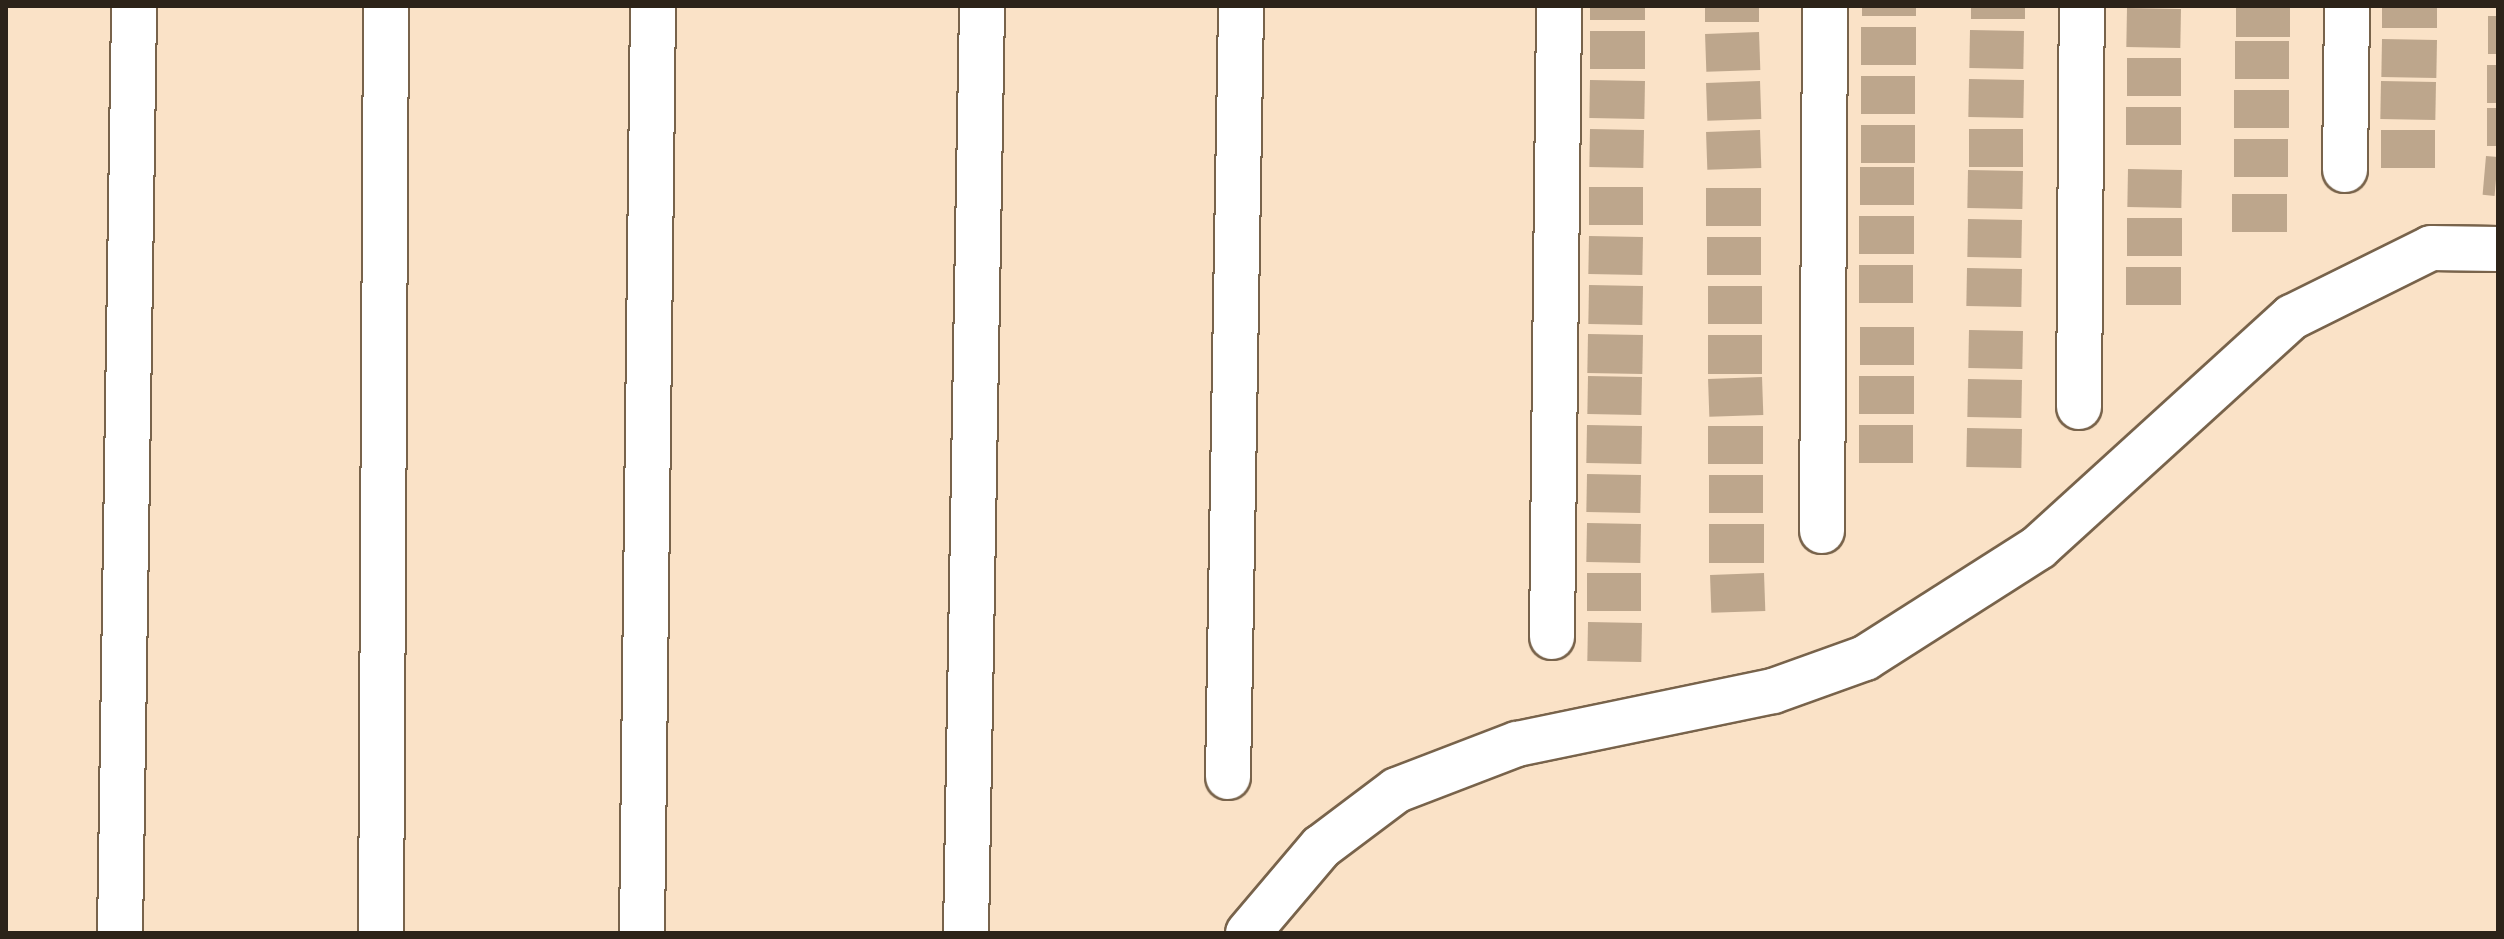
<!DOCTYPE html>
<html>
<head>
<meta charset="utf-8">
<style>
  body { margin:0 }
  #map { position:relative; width:2504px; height:939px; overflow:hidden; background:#fae2c7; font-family:"DM Sans",sans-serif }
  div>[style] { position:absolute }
  .building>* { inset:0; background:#bda68c; transform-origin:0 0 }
  .roads { filter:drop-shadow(2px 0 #78634b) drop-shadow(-2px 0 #78634b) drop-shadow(0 2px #78634b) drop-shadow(0 -2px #78634b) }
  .minor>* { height:44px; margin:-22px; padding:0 22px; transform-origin:22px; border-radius:22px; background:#fff }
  span { translate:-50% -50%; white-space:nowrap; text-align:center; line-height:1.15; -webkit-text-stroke:6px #fae2c7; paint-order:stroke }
  .frame { position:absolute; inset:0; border:8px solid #2c2319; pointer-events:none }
</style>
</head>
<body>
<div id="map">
  <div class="building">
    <div style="left:1590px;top:6px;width:55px;height:14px"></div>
    <div style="left:1705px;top:6px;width:54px;height:16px"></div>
    <div style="left:1862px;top:6px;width:54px;height:10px"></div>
    <div style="left:1971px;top:6px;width:54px;height:13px"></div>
    <div style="left:2236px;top:6px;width:54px;height:31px"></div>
    <div style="left:2382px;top:6px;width:55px;height:22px"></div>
    <div style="left:2127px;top:8px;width:54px;height:39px;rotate:1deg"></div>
    <div style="left:2488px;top:16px;width:10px;height:38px"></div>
    <div style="left:1861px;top:27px;width:55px;height:38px"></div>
    <div style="left:1970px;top:30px;width:54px;height:38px;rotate:1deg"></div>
    <div style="left:1590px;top:31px;width:55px;height:38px"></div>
    <div style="left:1759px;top:32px;width:38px;height:54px;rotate:88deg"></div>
    <div style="left:2382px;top:39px;width:55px;height:38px;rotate:1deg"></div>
    <div style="left:2235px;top:41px;width:54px;height:38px"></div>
    <div style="left:2127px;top:58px;width:54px;height:38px"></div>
    <div style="left:2487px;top:65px;width:11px;height:38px"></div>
    <div style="left:1861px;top:76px;width:54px;height:38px"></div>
    <div style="left:1969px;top:79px;width:55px;height:38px;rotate:1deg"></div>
    <div style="left:1590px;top:80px;width:55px;height:38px;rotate:1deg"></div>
    <div style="left:1760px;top:81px;width:38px;height:54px;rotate:88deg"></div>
    <div style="left:2381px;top:81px;width:55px;height:38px;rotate:1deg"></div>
    <div style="left:2234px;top:90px;width:55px;height:38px"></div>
    <div style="left:2126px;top:107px;width:55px;height:38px"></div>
    <div style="left:2487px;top:108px;width:11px;height:38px"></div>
    <div style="left:1861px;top:125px;width:54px;height:38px"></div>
    <div style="left:1590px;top:129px;width:54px;height:38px;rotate:1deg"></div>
    <div style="left:1969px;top:129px;width:54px;height:38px"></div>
    <div style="left:1760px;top:130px;width:38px;height:54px;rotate:88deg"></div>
    <div style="left:2381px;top:130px;width:54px;height:38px"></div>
    <div style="left:2234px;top:139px;width:54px;height:38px"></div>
    <div style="left:2486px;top:156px;width:12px;height:39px;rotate:5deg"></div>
    <div style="left:1860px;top:167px;width:54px;height:38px"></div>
    <div style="left:2128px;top:169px;width:54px;height:38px;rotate:1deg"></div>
    <div style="left:1968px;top:170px;width:55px;height:38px;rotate:1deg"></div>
    <div style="left:1589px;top:187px;width:54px;height:38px"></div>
    <div style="left:1761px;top:188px;width:38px;height:55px;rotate:90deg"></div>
    <div style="left:2232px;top:194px;width:55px;height:38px"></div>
    <div style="left:1859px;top:216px;width:55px;height:38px"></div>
    <div style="left:2127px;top:218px;width:55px;height:38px"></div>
    <div style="left:1968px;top:219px;width:54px;height:38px;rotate:1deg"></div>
    <div style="left:1589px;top:236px;width:54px;height:38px;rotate:1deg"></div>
    <div style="left:1707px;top:237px;width:54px;height:38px"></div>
    <div style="left:1859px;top:265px;width:54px;height:38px"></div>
    <div style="left:2126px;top:267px;width:55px;height:38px"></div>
    <div style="left:1967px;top:268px;width:55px;height:38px;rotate:1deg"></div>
    <div style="left:1589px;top:285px;width:54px;height:39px;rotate:1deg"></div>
    <div style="left:1708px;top:286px;width:54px;height:38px"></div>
    <div style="left:1860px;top:327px;width:54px;height:38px"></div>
    <div style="left:1969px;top:330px;width:54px;height:38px;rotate:1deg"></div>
    <div style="left:1588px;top:334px;width:55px;height:39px;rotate:1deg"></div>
    <div style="left:1708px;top:335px;width:54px;height:39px"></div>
    <div style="left:1588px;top:376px;width:54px;height:38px;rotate:1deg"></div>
    <div style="left:1859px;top:376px;width:55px;height:38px"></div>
    <div style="left:1762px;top:377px;width:38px;height:54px;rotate:88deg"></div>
    <div style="left:1968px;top:379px;width:54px;height:38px;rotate:1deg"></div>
    <div style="left:1587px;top:425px;width:55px;height:38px;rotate:1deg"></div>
    <div style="left:1859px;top:425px;width:54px;height:38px"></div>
    <div style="left:1708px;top:426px;width:55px;height:38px"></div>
    <div style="left:1967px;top:428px;width:55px;height:39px;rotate:1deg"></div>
    <div style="left:1587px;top:474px;width:54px;height:38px;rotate:1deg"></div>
    <div style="left:1709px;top:475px;width:54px;height:38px"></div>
    <div style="left:1587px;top:523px;width:54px;height:39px;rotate:1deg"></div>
    <div style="left:1709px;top:524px;width:55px;height:39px"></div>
    <div style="left:1587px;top:573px;width:54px;height:38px"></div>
    <div style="left:1764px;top:573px;width:38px;height:54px;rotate:88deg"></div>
    <div style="left:1588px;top:622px;width:54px;height:39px;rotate:1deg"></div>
  </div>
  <div class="roads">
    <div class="minor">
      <div style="left:2345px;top:170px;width:164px;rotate:-89.3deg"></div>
      <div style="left:2079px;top:407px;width:401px;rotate:-89.6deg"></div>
      <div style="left:1822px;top:531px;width:525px;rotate:-89.67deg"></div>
      <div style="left:1552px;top:637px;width:631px;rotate:-89.36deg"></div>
      <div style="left:1228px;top:777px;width:771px;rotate:-89.03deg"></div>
      <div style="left:120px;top:933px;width:927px;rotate:-89.13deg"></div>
      <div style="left:381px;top:933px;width:927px;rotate:-89.69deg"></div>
      <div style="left:642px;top:933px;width:927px;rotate:-89.32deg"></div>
      <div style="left:966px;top:933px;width:927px;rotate:-89.01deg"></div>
      <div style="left:1248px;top:933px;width:113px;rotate:-49.7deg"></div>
      <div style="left:1321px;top:847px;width:95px;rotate:-36.9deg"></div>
      <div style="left:1397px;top:790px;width:129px;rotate:-21deg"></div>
      <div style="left:1517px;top:744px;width:261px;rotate:-11.7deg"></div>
      <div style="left:1773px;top:691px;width:98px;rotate:-19.7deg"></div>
      <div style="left:1865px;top:658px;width:206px;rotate:-32.5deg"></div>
      <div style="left:2039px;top:547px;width:342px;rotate:-42.3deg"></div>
      <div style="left:2292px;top:317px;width:155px;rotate:-26.4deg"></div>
      <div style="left:2431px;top:248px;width:67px;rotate:0.9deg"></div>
    </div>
  </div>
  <div class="frame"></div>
</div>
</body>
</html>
